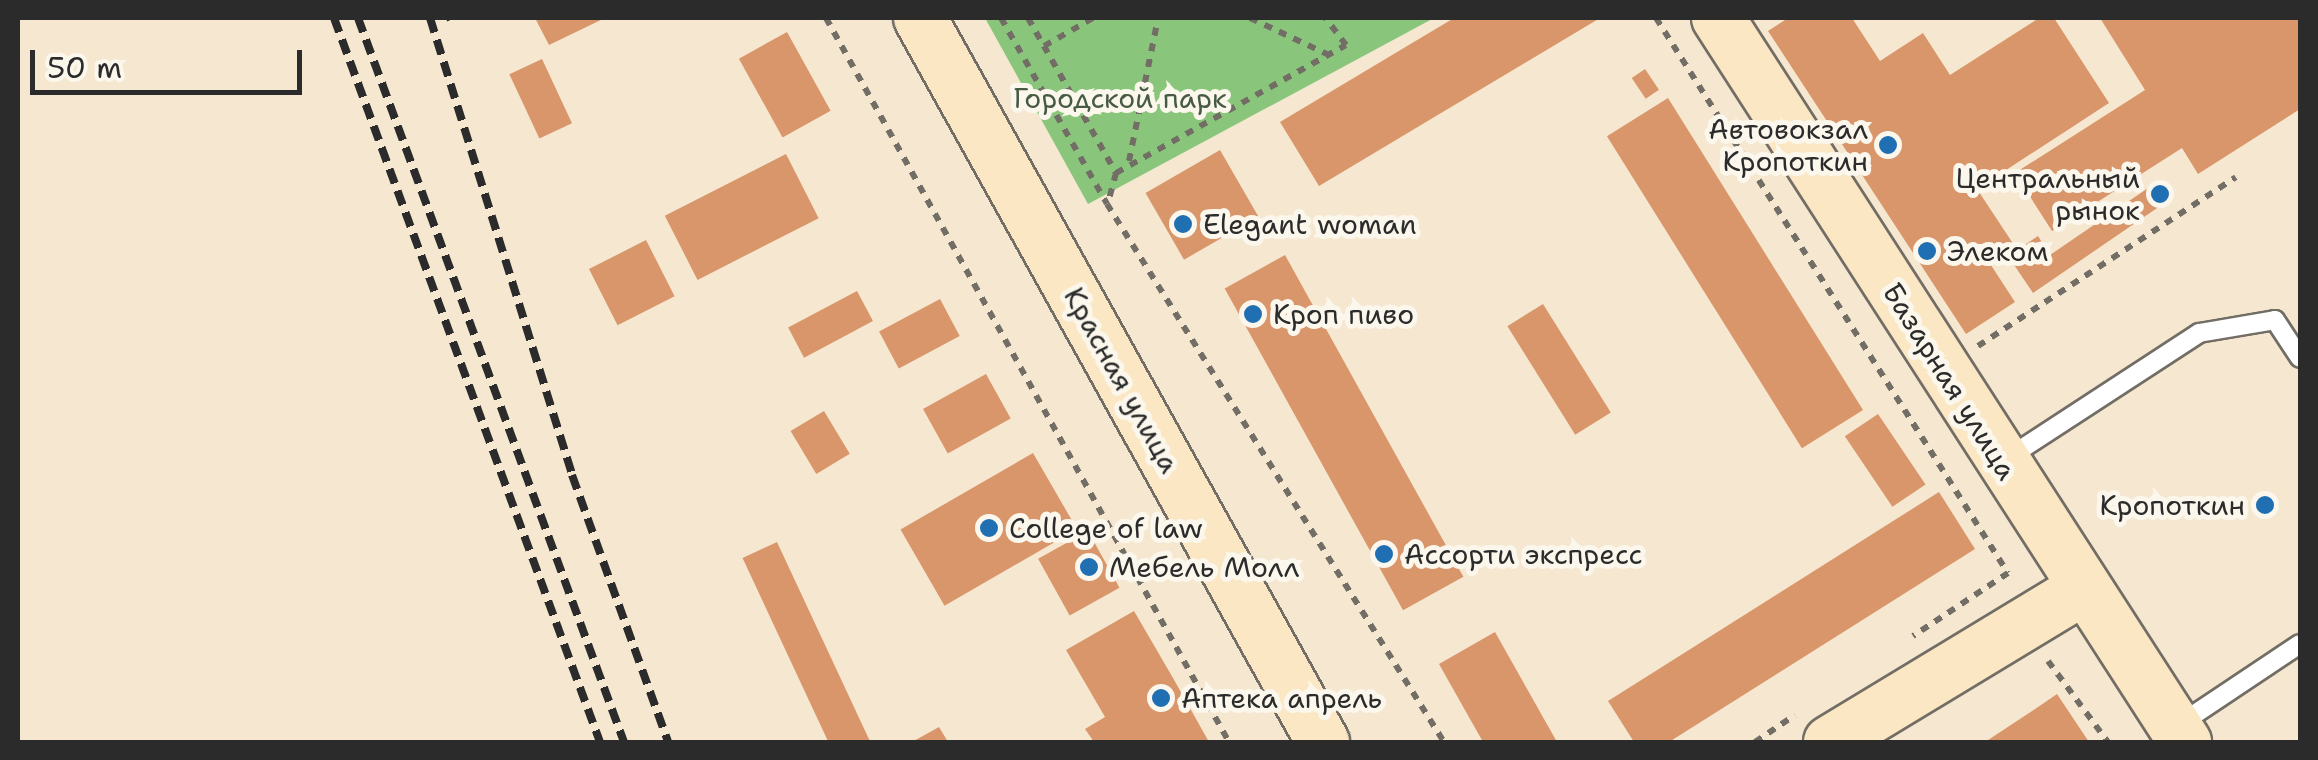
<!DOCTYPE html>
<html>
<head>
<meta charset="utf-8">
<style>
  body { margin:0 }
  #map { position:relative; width:2318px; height:760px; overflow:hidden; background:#f6e7d0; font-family:"Shantell Sans",sans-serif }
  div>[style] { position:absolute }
  .green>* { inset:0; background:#89c67c }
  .building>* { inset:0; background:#d9966b; transform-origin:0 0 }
  .path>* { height:6px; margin-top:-3px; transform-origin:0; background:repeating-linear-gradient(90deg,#726d65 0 8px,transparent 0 16px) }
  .roads { filter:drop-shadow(2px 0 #726d65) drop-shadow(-2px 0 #726d65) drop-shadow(0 2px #726d65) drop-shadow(0 -2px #726d65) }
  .lane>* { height:18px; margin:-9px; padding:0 9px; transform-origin:9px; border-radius:9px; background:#fff }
  .secondary>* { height:52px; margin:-26px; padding:0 26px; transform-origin:26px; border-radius:26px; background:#fbe7c3 }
  .rail>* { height:8px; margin-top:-4px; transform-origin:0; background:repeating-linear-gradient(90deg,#2b2b2b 0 15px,transparent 0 23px) }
  .dots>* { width:28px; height:28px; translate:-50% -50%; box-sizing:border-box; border:5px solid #fbf7ec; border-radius:50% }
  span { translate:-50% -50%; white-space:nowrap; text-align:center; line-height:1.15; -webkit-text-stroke:10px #fbf7ec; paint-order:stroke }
  .park-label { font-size:28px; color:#475a43 }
  .poi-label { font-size:28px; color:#2b2b2b }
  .right { translate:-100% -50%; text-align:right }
  .left { translate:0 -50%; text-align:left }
  .street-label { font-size:28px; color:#2b2b2b }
  .frame { position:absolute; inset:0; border:20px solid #2b2b2b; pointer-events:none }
  .scale { position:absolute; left:30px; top:50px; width:272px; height:45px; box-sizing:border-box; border:5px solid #2b2b2b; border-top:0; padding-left:12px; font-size:30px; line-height:35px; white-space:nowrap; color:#2b2b2b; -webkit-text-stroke:8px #fbf7ec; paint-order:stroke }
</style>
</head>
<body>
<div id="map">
  <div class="green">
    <div style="clip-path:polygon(985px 18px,1434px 18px,1088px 204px)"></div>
  </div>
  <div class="building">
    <div style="clip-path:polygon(535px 18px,605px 18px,549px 45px)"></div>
    <div style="clip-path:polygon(1454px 18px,1600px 18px,1319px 186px,1280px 122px)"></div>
    <div style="clip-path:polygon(1788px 18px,1852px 18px,1880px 61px,1923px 33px,1950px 75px,2039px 18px,2054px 18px,2109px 103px,1977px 189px,2012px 242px,1987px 259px,2015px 302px,1966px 334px,1768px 31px)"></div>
    <div style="clip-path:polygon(2100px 18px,2300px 18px,2300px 109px,2198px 174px,2182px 148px,2052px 231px,2015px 173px,2145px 90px)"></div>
    <div style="left:787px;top:32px;width:90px;height:55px;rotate:61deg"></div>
    <div style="left:542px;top:59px;width:71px;height:36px;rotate:65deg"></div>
    <div style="left:1645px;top:69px;width:25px;height:16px;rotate:56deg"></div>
    <div style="left:1668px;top:98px;width:368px;height:72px;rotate:58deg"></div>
    <div style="left:1220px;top:150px;width:77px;height:86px;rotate:60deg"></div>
    <div style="left:786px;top:154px;width:72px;height:136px;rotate:63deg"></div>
    <div style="clip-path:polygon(2151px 186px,2163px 204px,2033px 293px,2008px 256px,2038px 236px,2050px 255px)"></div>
    <div style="left:646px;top:240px;width:63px;height:64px;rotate:63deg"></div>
    <div style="left:1285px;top:255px;width:368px;height:69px;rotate:61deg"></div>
    <div style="left:857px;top:291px;width:34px;height:78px;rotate:62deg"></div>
    <div style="left:940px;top:299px;width:42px;height:69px;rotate:62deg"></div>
    <div style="left:1543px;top:304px;width:128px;height:42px;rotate:58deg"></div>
    <div style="left:986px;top:374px;width:51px;height:72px;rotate:61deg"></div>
    <div style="left:824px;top:411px;width:50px;height:39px;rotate:59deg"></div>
    <div style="left:1878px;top:414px;width:85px;height:40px;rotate:56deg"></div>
    <div style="left:1033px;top:453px;width:88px;height:153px;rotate:60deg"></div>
    <div style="clip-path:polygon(1939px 492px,1975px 549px,1669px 742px,1634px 742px,1608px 701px)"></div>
    <div style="left:1088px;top:531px;width:65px;height:57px;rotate:61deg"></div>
    <div style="left:777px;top:542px;width:221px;height:38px;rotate:65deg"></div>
    <div style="clip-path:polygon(1134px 611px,1173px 678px,1209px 742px,1094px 742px,1085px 729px,1105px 717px,1066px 650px)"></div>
    <div style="clip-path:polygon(1495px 632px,1557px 742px,1483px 742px,1439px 664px)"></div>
    <div style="clip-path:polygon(2057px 694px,2089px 742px,1985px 742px,2041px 705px)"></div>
    <div style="clip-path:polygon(939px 727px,948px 742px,912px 742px)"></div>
  </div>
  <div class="path">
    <div style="left:826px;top:18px;width:829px;rotate:60.9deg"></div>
    <div style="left:1001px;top:18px;width:214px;rotate:60.3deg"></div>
    <div style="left:1107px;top:204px;width:635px;rotate:57.94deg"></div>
    <div style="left:1028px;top:18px;width:178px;rotate:60.4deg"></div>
    <div style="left:1116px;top:173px;width:31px;rotate:105deg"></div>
    <div style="left:1250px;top:18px;width:87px;rotate:25.1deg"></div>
    <div style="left:1656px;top:18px;width:657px;rotate:57.62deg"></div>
    <div style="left:2008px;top:573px;width:114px;rotate:146.4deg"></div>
    <div style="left:1044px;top:46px;width:56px;rotate:-29.7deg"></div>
    <div style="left:1129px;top:161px;width:146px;rotate:-78.5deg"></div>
    <div style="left:1116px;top:173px;width:263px;rotate:-29.1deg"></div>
    <div style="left:1346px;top:45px;width:34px;rotate:-127deg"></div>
    <div style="left:1978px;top:346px;width:308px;rotate:-33.2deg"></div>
    <div style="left:2048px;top:661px;width:101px;rotate:53.5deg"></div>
    <div style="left:1755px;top:742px;width:48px;rotate:-34deg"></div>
  </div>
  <div class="roads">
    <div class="lane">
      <div style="left:2009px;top:457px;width:227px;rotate:-33.1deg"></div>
      <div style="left:2199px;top:333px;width:77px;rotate:-9.7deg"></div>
      <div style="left:2275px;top:320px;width:45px;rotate:56.7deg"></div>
      <div style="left:2180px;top:724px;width:144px;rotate:-33.7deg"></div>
    </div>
    <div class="secondary">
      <div style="left:920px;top:18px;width:829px;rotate:60.9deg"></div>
      <div style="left:1718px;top:18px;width:862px;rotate:57.18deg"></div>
      <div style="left:1830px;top:742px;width:296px;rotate:-31.2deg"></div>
    </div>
  </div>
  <div class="rail">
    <div style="left:334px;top:18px;width:771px;rotate:69.83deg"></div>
    <div style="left:358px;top:18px;width:771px;rotate:69.83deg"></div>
    <div style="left:430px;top:18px;width:479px;rotate:72.7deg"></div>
    <div style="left:572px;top:475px;width:284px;rotate:70.2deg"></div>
    <div style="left:450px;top:18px;width:2px;rotate:63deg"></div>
  </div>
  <div class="dots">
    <div style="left:1888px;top:145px;background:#1f6fb2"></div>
    <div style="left:2160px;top:194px;background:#1f6fb2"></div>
    <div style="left:1183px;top:224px;background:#1f6fb2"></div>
    <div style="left:1927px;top:251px;background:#1f6fb2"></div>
    <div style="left:1253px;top:314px;background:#1f6fb2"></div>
    <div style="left:2265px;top:505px;background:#1f6fb2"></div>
    <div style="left:989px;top:528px;background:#1f6fb2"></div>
    <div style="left:1384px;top:554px;background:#1f6fb2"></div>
    <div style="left:1089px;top:567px;background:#1f6fb2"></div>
    <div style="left:1161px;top:698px;background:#1f6fb2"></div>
  </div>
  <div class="park-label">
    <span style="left:1120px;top:98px">Городской парк</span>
  </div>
  <div class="poi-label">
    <span class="right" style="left:1868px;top:145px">Автовокзал<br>Кропоткин</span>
    <span class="right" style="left:2140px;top:194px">Центральный<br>рынок</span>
    <span class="left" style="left:1203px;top:224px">Elegant woman</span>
    <span class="left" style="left:1947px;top:251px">Элеком</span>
    <span class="left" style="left:1273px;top:314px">Кроп пиво</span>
    <span class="right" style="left:2245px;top:505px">Кропоткин</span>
    <span class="left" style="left:1009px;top:528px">College of law</span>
    <span class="left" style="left:1404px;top:554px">Ассорти экспресс</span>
    <span class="left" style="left:1109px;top:567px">Мебель Молл</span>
    <span class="left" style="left:1181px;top:698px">Аптека апрель</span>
  </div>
  <div class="street-label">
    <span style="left:1122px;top:380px;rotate:61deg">Красная улица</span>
    <span style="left:1950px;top:381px;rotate:58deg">Базарная улица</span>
  </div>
  <div class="frame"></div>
  <div class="scale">50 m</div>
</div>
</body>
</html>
